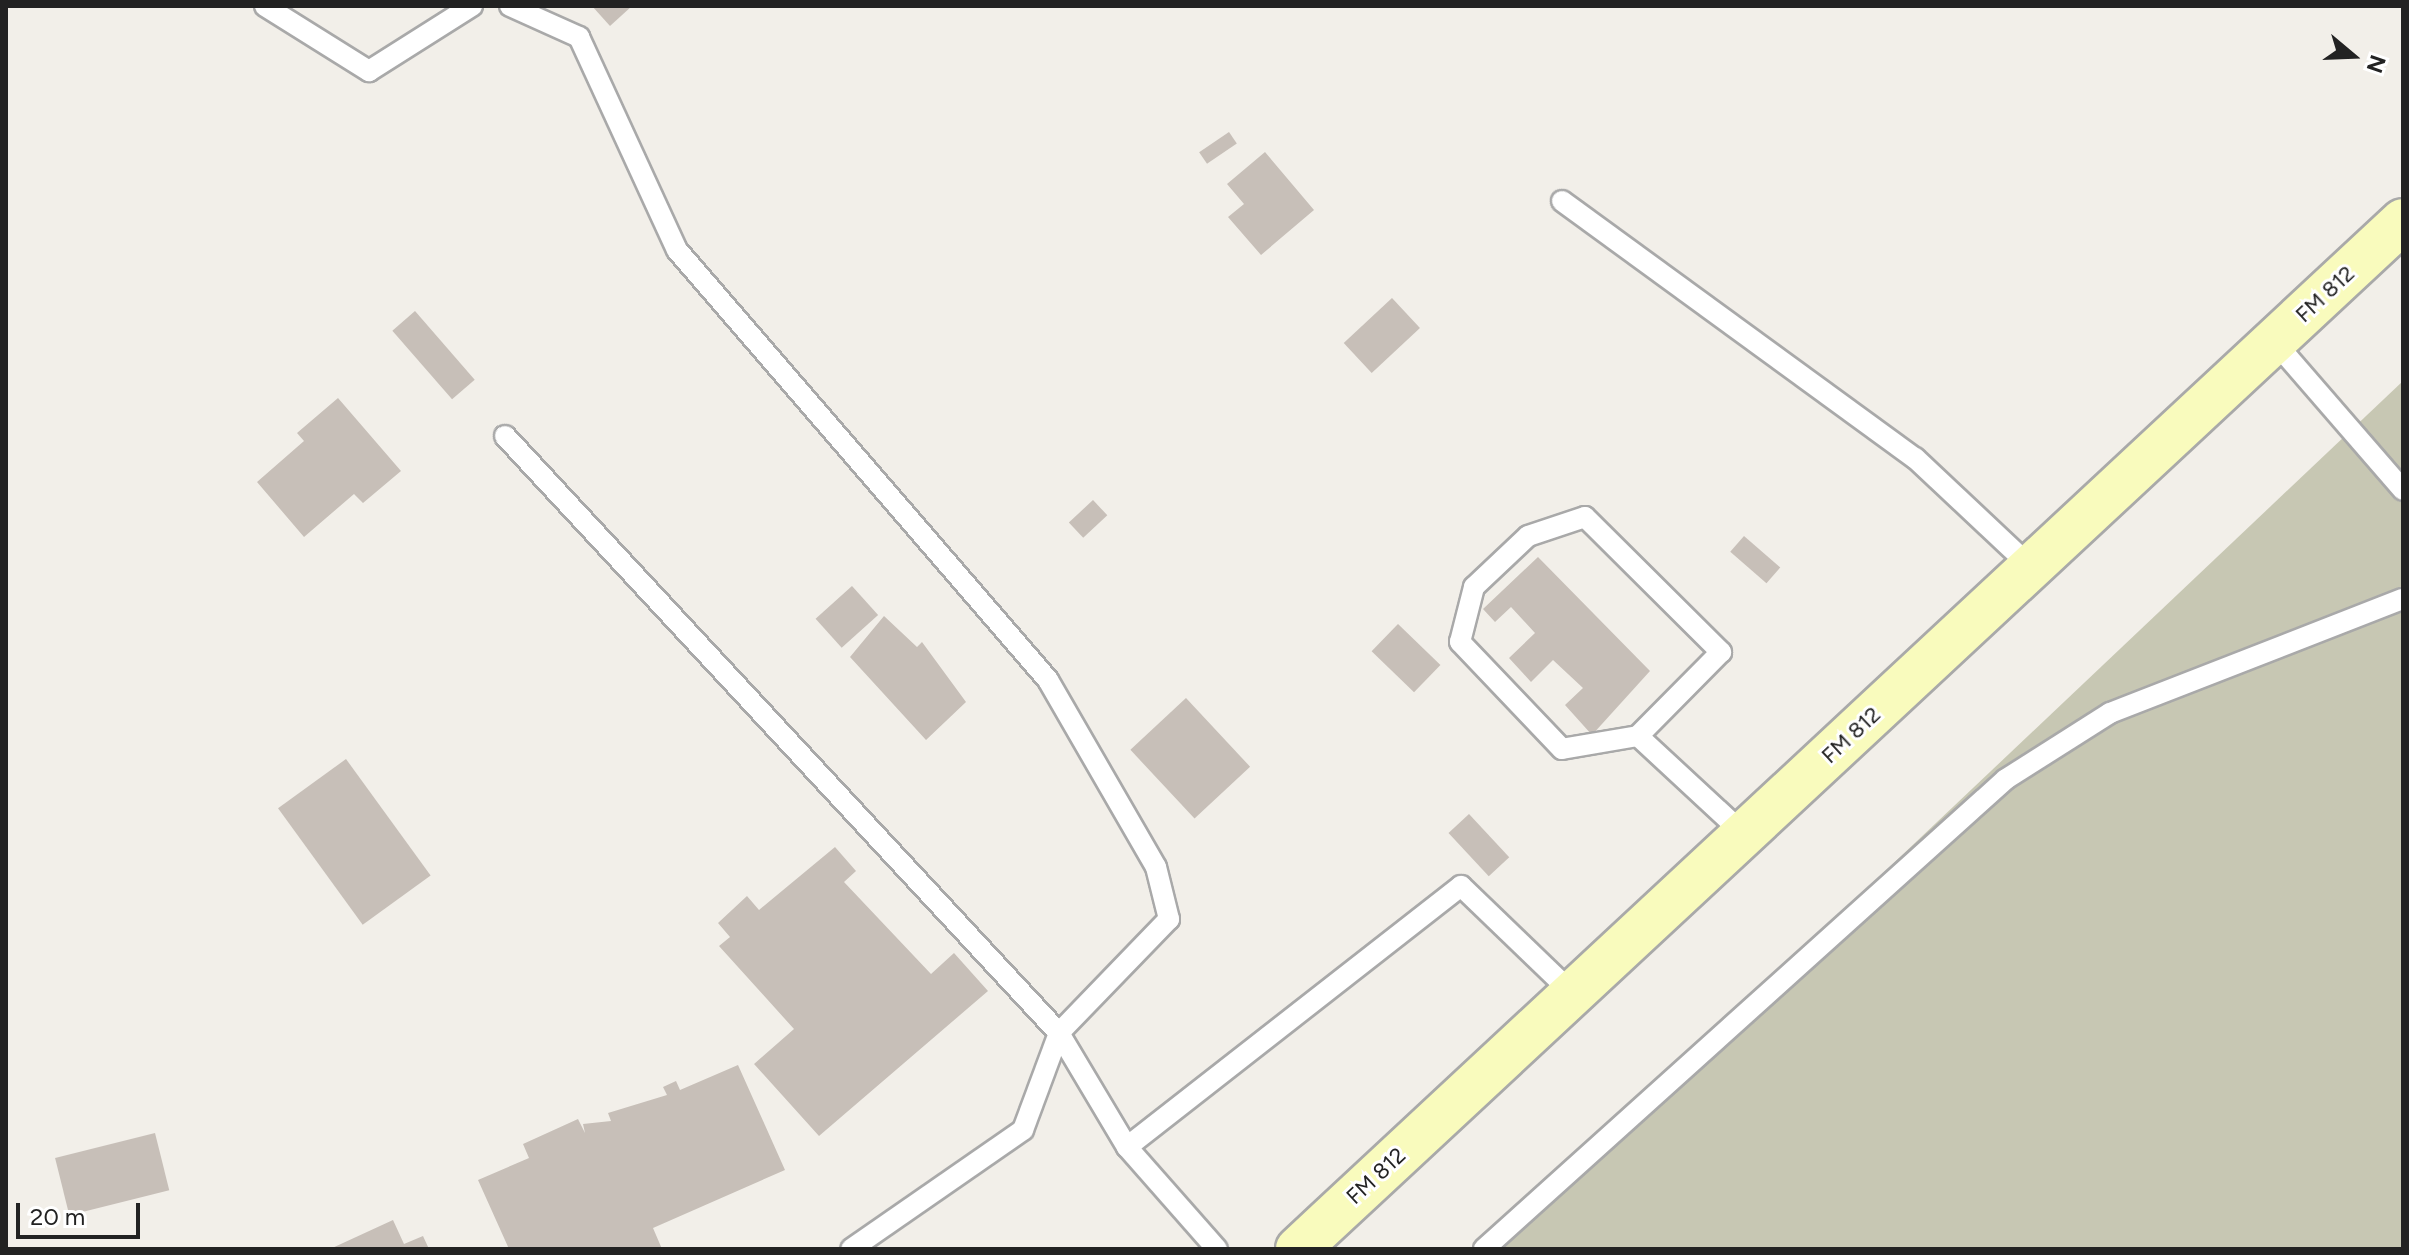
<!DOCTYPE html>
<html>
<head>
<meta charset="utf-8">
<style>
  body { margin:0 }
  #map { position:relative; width:2409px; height:1255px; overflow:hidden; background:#f2efe9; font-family:Figtree,sans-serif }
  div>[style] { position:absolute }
  .construction>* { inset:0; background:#c7c7b3 }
  .building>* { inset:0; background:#c7bfb8; transform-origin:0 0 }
  .roads { filter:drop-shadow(2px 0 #a9a9a9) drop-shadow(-2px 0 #a9a9a9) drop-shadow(0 2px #a9a9a9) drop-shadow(0 -2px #a9a9a9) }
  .service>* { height:20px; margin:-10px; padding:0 10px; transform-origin:10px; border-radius:10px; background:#fff }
  .secondary>* { height:44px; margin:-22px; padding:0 22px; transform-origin:22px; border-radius:22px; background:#f9fbbd }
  span { translate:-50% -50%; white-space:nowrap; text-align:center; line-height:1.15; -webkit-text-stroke:6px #fff; paint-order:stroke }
  .street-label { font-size:22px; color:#222 }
  .frame { position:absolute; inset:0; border:8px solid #222; pointer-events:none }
  .north { position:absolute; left:2313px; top:16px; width:80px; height:80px; -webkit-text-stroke:6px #fff; paint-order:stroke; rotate:109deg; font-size:22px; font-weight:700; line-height:32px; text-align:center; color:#222 }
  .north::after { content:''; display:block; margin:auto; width:28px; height:36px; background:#222; clip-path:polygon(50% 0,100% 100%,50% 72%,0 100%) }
  .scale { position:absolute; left:16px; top:1203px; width:124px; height:36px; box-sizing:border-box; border:4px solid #222; border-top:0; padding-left:10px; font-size:24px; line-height:28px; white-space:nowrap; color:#222; -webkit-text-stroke:6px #fff; paint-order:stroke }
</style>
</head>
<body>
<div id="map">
  <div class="construction">
    <div style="clip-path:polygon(2403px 381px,2403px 1249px,1486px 1249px)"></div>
  </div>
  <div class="building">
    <div style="clip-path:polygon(592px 6px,632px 6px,610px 26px)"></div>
    <div style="left:1229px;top:132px;width:14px;height:36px;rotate:56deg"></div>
    <div style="clip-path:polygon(1265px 152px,1314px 210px,1261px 255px,1228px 217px,1244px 204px,1227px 184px)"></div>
    <div style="left:1392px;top:298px;width:41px;height:66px;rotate:47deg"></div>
    <div style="left:415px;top:311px;width:91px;height:30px;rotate:49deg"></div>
    <div style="clip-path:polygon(338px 398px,401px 471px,363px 503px,354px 494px,304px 537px,257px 482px,304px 441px,297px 433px)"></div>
    <div style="left:1093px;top:500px;width:21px;height:33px;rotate:47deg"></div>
    <div style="left:1744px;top:536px;width:48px;height:21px;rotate:41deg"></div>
    <div style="clip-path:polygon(1538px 557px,1650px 671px,1592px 735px,1565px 705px,1583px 688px,1553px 660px,1531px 682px,1509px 658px,1535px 633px,1511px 607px,1495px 622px,1483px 609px)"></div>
    <div style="left:852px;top:586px;width:39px;height:49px;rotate:48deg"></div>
    <div style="clip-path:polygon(884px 616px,917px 647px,922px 642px,966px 702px,926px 740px,850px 657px)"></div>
    <div style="left:1398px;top:624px;width:59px;height:38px;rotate:44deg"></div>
    <div style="left:1186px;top:698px;width:94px;height:76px;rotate:47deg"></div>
    <div style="left:346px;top:759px;width:144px;height:84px;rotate:54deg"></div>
    <div style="left:1469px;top:814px;width:59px;height:28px;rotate:47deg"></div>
    <div style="clip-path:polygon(835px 847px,856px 871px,844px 882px,931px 974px,954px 953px,988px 991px,819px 1136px,754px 1064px,794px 1029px,719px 946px,730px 937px,718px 923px,747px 896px,759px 910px)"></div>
    <div style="clip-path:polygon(738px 1065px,785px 1170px,653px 1228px,662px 1249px,509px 1249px,478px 1180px,529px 1158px,523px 1144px,578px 1119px,585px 1133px,583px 1124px,611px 1121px,608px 1113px,667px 1095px,663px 1087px,676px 1081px,680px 1090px)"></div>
    <div style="left:155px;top:1133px;width:59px;height:103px;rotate:76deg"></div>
    <div style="clip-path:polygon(393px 1220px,404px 1244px,423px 1236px,429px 1249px,330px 1249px)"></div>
  </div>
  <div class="roads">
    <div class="service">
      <div style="left:265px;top:6px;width:123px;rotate:32deg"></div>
      <div style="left:369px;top:71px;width:122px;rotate:-32.3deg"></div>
      <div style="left:510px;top:6px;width:76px;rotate:24.2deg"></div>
      <div style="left:579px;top:37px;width:234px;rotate:65.3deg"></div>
      <div style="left:677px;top:250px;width:568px;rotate:49.21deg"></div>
      <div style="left:1048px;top:680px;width:216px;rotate:60deg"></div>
      <div style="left:1156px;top:867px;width:54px;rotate:76deg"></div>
      <div style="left:1169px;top:919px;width:158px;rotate:134deg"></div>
      <div style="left:1059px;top:1033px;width:103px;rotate:110.4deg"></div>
      <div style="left:1023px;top:1130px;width:209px;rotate:145.3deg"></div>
      <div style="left:1562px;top:201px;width:437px;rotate:36.1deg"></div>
      <div style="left:1915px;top:458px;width:159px;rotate:43.2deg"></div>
      <div style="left:2274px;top:341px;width:197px;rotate:49.1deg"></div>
      <div style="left:505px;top:436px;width:814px;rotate:47.14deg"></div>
      <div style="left:1059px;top:1033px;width:133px;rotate:59.2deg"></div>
      <div style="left:1127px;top:1147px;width:424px;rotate:-38deg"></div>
      <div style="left:1461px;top:886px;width:154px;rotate:43.9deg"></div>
      <div style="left:1638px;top:736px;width:77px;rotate:170.3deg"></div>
      <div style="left:1562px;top:749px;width:148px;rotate:-133.6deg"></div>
      <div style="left:1460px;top:642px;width:57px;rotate:-75.7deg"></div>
      <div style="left:1474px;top:587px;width:74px;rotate:-43.4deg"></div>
      <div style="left:1528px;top:536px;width:60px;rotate:-18.4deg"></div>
      <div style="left:1585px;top:517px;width:192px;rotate:44.8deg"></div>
      <div style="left:1721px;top:652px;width:118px;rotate:134.7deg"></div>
      <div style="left:1638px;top:736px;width:144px;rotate:42.8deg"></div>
      <div style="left:1127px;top:1147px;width:136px;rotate:48.6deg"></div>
      <div style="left:1484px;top:1249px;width:702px;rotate:-42deg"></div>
      <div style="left:2006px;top:779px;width:123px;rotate:-32.4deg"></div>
      <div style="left:2110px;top:713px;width:314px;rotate:-21.3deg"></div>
    </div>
    <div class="secondary">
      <div style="left:1298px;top:1249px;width:1509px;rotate:-42.93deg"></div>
    </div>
  </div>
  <div class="street-label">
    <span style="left:2325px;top:294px;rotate:-43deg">FM 812</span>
    <span style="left:1851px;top:735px;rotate:-43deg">FM 812</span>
    <span style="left:1376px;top:1176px;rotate:-43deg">FM 812</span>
  </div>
  <div class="frame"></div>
  <div class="north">N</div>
  <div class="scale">20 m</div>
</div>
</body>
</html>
